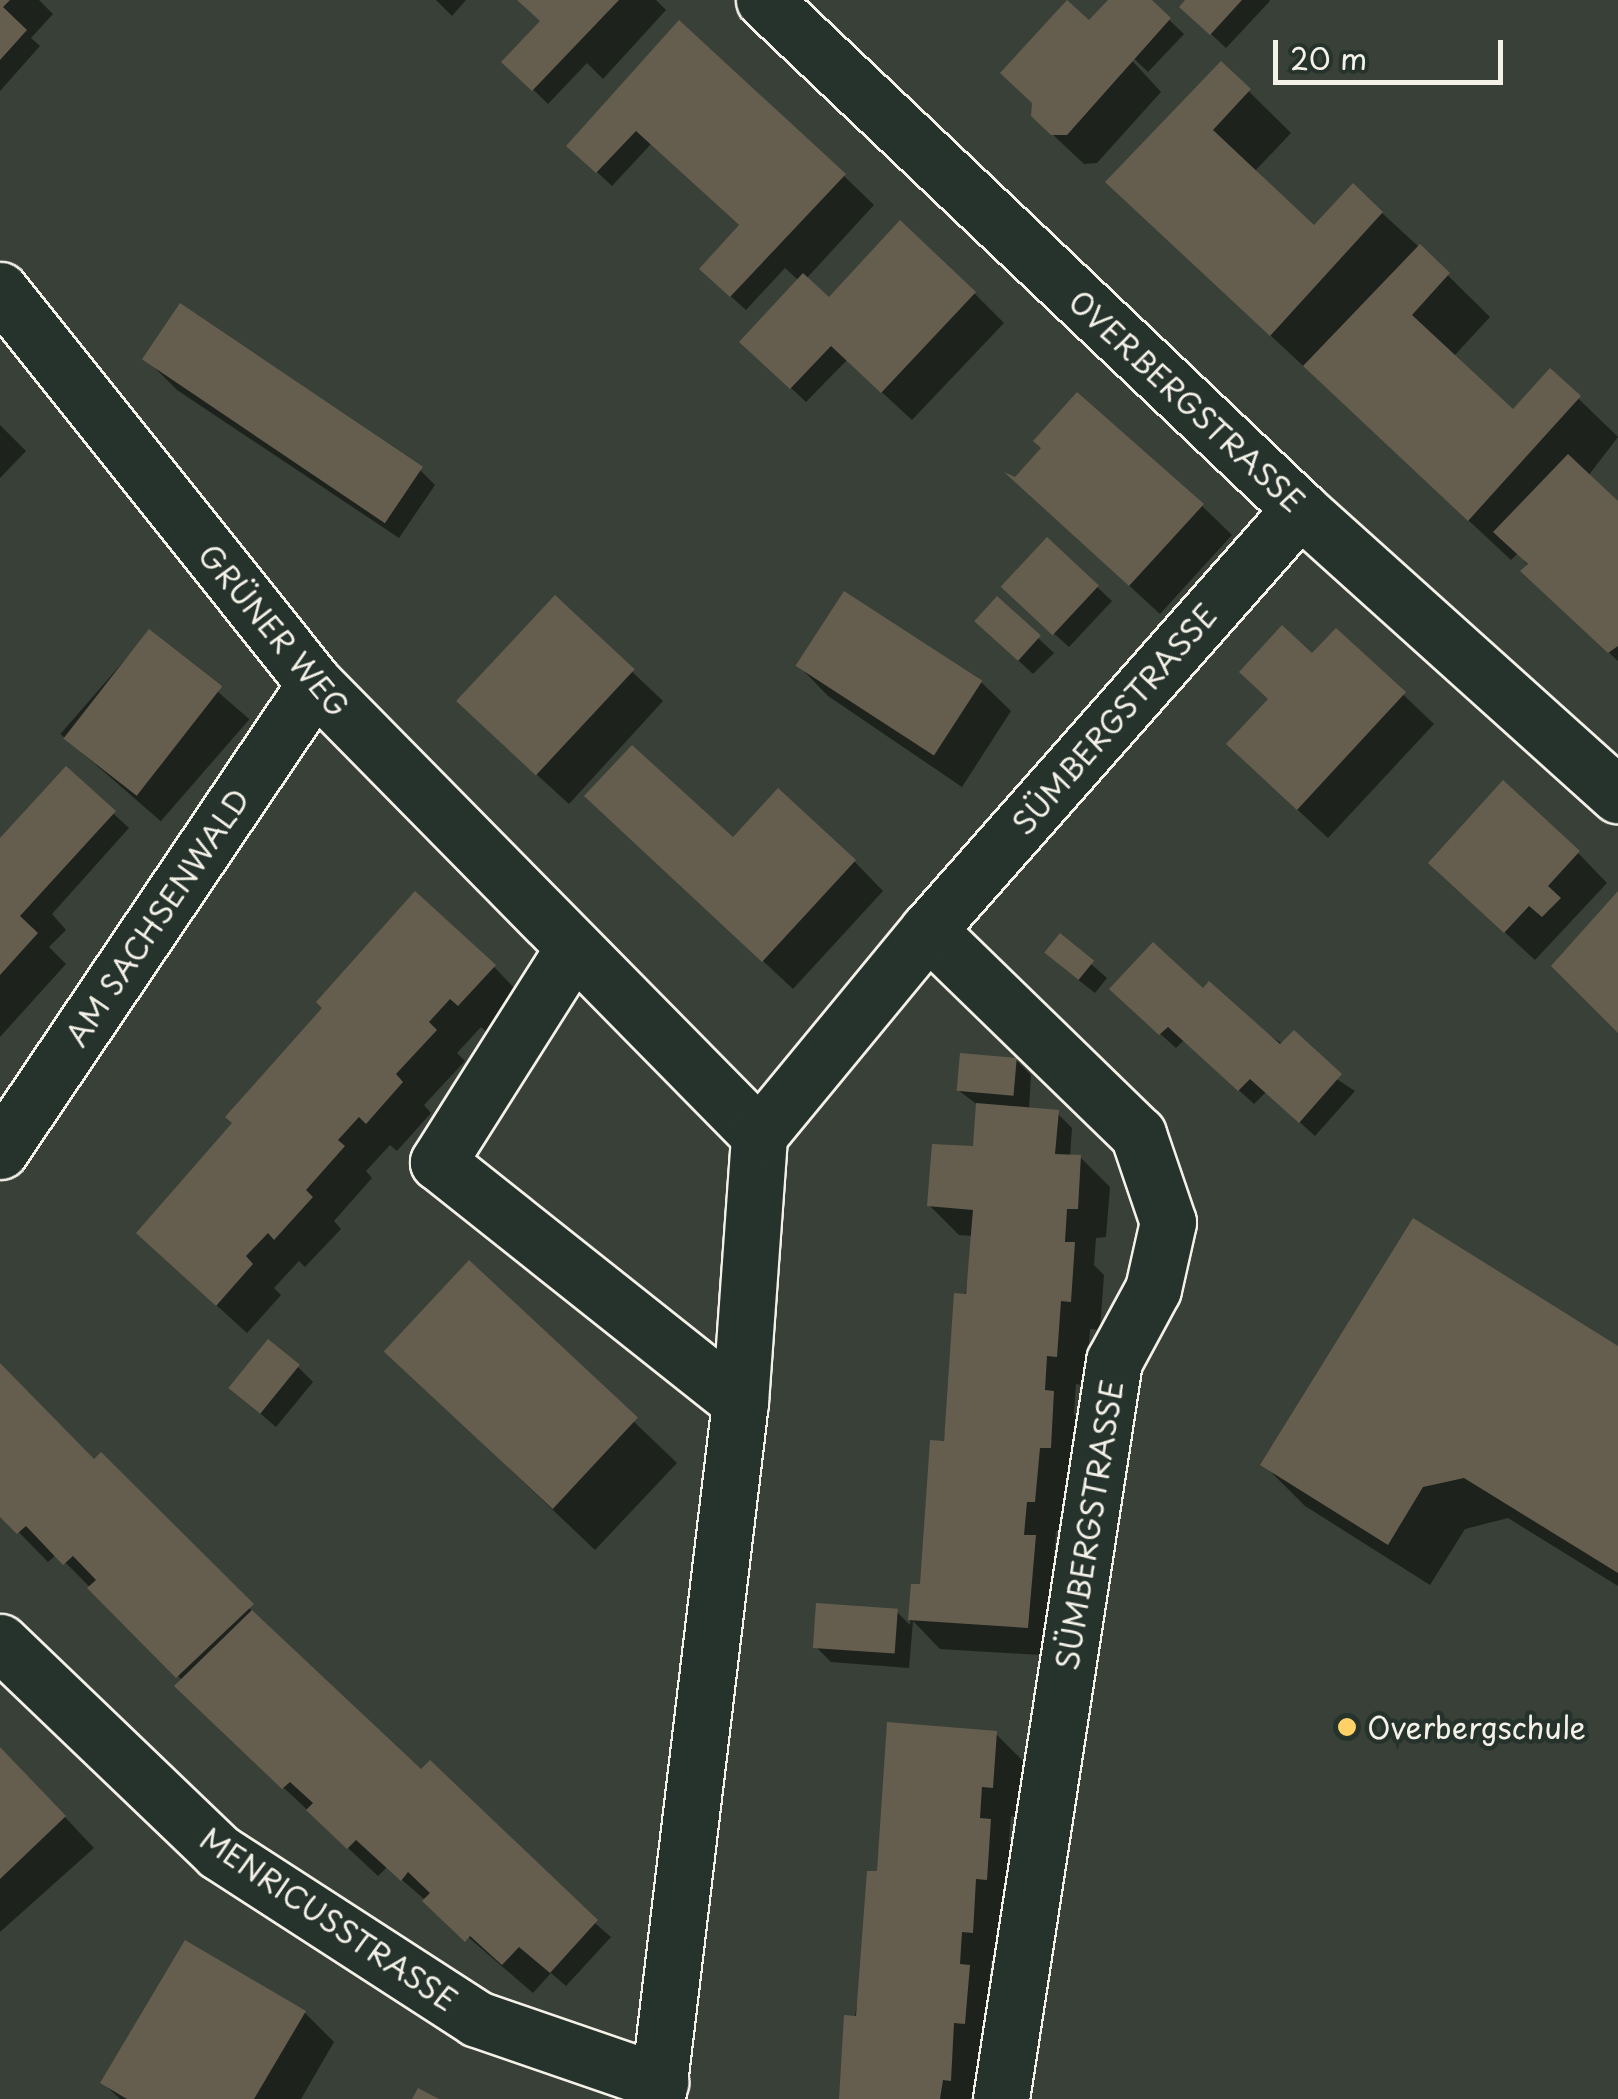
<!DOCTYPE html>
<html>
<head>
<meta charset="utf-8">
<style>
  body { margin:0 }
  #map { position:relative; width:1618px; height:2099px; overflow:hidden; background:#394037; font-family:"Playpen Sans",sans-serif }
  div>[style] { position:absolute }
  .shadow>* { inset:0; background:#0007; transform-origin:0 0 }
  .building>* { inset:0; background:#655e4e; transform-origin:0 0 }
  .roads { filter:drop-shadow(2px 0 #f4f1e8) drop-shadow(-2px 0 #f4f1e8) drop-shadow(0 2px #f4f1e8) drop-shadow(0 -2px #f4f1e8) }
  .minor>* { height:55px; margin:-27.5px; padding:0 27.5px; transform-origin:27.5px; border-radius:27.5px; background:#26332d }
  .dots>* { width:28px; height:28px; translate:-50% -50%; box-sizing:border-box; border:5px solid #26332d; border-radius:50% }
  span { translate:-50% -50%; white-space:nowrap; text-align:center; line-height:1.15; -webkit-text-stroke:9px #26332d; paint-order:stroke }
  .street-label { font-size:30px; color:#f4f1e8 }
  .poi-label { font-size:30px; color:#f4f1e8 }
  .left { translate:0 -50%; text-align:left }
  .scale { position:absolute; left:1273px; top:40px; width:230px; height:45px; box-sizing:border-box; border:5px solid #f4f1e8; border-top:0; padding-left:12px; font-size:30px; line-height:35px; white-space:nowrap; color:#f4f1e8; -webkit-text-stroke:8px #26332d; paint-order:stroke }
</style>
</head>
<body>
<div id="map">
  <div class="shadow">
    <div style="clip-path:polygon(0 0,39px 0,53px 14px,31px 38px,40px 46px,0 91px)"></div>
    <div style="clip-path:polygon(436px 0,466px 0,452px 16px)"></div>
    <div style="clip-path:polygon(519px 0,656px 0,666px 10px,603px 79px,587px 63px,548px 104px,505px 62px,543px 22px)"></div>
    <div style="clip-path:polygon(1111px 0,1148px 0,1184px 34px,1148px 72px,1104px 30px,1161px 92px,1097px 163px,1084px 164px,1033px 116px)"></div>
    <div style="clip-path:polygon(1188px 0,1269px 0,1270px 1px,1226px 48px,1182px 7px)"></div>
    <div style="clip-path:polygon(1222px 65px,1291px 133px,1254px 172px,1314px 228px,1382px 213px,1420px 248px,1490px 317px,1453px 357px,1513px 413px,1551px 372px,1618px 437px,1588px 476px,1618px 504px,1618px 661px,1566px 613px,1518px 553px,1511px 560px,1150px 223px)"></div>
    <div style="clip-path:polygon(605px 107px,844px 176px,874px 205px,806px 279px,829px 301px,974px 293px,1004px 323px,912px 420px,847px 360px,806px 402px,757px 356px,799px 281px,785px 268px,746px 310px,717px 284px,741px 227px,651px 144px,612px 186px,569px 146px)"></div>
    <div style="clip-path:polygon(147px 360px,420px 470px,435px 485px,399px 538px,177px 390px)"></div>
    <div style="clip-path:polygon(0 425px,26px 451px,0 478px)"></div>
    <div style="clip-path:polygon(1202px 506px,1232px 535px,1160px 614px,1046px 509px)"></div>
    <div style="clip-path:polygon(1097px 587px,1112px 601px,1069px 647px,1018px 601px)"></div>
    <div style="clip-path:polygon(555px 599px,663px 701px,569px 804px,490px 732px)"></div>
    <div style="clip-path:polygon(997px 600px,1054px 653px,1033px 674px,992px 636px)"></div>
    <div style="clip-path:polygon(1336px 631px,1434px 724px,1328px 838px,1259px 774px,1312px 656px)"></div>
    <div style="left:149px;top:632px;width:133px;height:135px;rotate:41deg"></div>
    <div style="clip-path:polygon(799px 666px,981px 682px,1011px 711px,962px 787px,828px 696px)"></div>
    <div style="clip-path:polygon(66px 770px,129px 828px,52px 914px,66px 930px,49px 947px,66px 964px,0 1037px,0 842px)"></div>
    <div style="clip-path:polygon(617px 825px,854px 861px,883px 891px,793px 989px)"></div>
    <div style="clip-path:polygon(1578px 853px,1607px 883px,1535px 960px,1461px 892px)"></div>
    <div style="clip-path:polygon(1060px 937px,1107px 978px,1095px 993px,1062px 967px)"></div>
    <div style="clip-path:polygon(494px 967px,523px 997px,489px 1034px,481px 1027px,457px 1053px,465px 1061px,424px 1105px,431px 1113px,397px 1151px,390px 1145px,366px 1171px,372px 1178px,334px 1221px,341px 1229px,305px 1267px,299px 1261px,274px 1288px,281px 1295px,247px 1333px,169px 1262px,235px 1124px)"></div>
    <div style="clip-path:polygon(1203px 992px,1355px 1091px,1315px 1136px,1266px 1092px,1254px 1104px,1184px 1040px,1176px 1048px,1127px 1004px)"></div>
    <div style="clip-path:polygon(1016px 1060px,1031px 1075px,1029px 1110px,1057px 1113px,1072px 1128px,1070px 1156px,1080px 1157px,1110px 1187px,1106px 1237px,1096px 1238px,1094px 1265px,1104px 1275px,1100px 1330px,1090px 1329px,1086px 1386px,1076px 1384px,1074px 1414px,1083px 1423px,1064px 1531px,1056px 1531px,1054px 1557px,1065px 1568px,1057px 1656px,940px 1649px,913px 1621px,909px 1668px,831px 1662px,816px 1647px,897px 1612px,910px 1625px,913px 1586px,922px 1586px,974px 1236px,959px 1235px,930px 1206px,980px 1150px,979px 1106px,958px 1090px)"></div>
    <div style="clip-path:polygon(469px 1264px,677px 1463px,595px 1550px,429px 1392px)"></div>
    <div style="clip-path:polygon(1618px 1349px,1618px 1586px,1508px 1518px,1465px 1529px,1430px 1585px,1305px 1506px,1263px 1464px)"></div>
    <div style="clip-path:polygon(0 1366px,94px 1462px,101px 1455px,278px 1638px,421px 1773px,611px 1937px,566px 1986px,551px 1973px,533px 1993px,387px 1867px,378px 1876px,206px 1715px,182px 1680px,57px 1554px,48px 1562px,0 1513px)"></div>
    <div style="clip-path:polygon(298px 1367px,313px 1382px,276px 1427px,231px 1388px)"></div>
    <div style="clip-path:polygon(996px 1734px,1026px 1764px,1022px 1817px,1011px 1816px,1009px 1841px,1020px 1851px,1002px 1961px,991px 1960px,989px 1988px,998px 1998px,980px 2099px,841px 2099px,879px 1874px)"></div>
    <div style="clip-path:polygon(0 1748px,94px 1848px,0 1932px)"></div>
    <div style="clip-path:polygon(305px 2013px,334px 2042px,301px 2099px,120px 2099px,103px 2083px)"></div>
  </div>
  <div class="building">
    <div style="clip-path:polygon(0 0,10px 0,3px 7px,27px 30px,0 60px)"></div>
    <div style="clip-path:polygon(517px 0,619px 0,532px 91px,501px 62px,540px 21px)"></div>
    <div style="clip-path:polygon(1067px 0,1089px 20px,1108px 0,1152px 0,1171px 18px,1067px 135px,1051px 135px,1031px 116px,1032px 103px,1000px 73px)"></div>
    <div style="clip-path:polygon(1185px 0,1242px 0,1210px 35px,1179px 7px)"></div>
    <div style="clip-path:polygon(679px 20px,846px 174px,730px 297px,699px 269px,739px 225px,636px 131px,596px 173px,566px 146px)"></div>
    <div style="clip-path:polygon(1221px 61px,1251px 89px,1213px 130px,1314px 225px,1353px 183px,1383px 212px,1270px 336px,1105px 182px)"></div>
    <div style="clip-path:polygon(900px 220px,976px 292px,881px 393px,831px 346px,790px 389px,739px 342px,803px 273px,829px 297px)"></div>
    <div style="clip-path:polygon(1420px 244px,1450px 273px,1412px 315px,1513px 409px,1550px 368px,1581px 396px,1468px 521px,1303px 366px)"></div>
    <div style="left:180px;top:303px;width:293px;height:68px;rotate:34deg"></div>
    <div style="clip-path:polygon(1077px 392px,1204px 504px,1129px 586px,1004px 472px,1015px 477px,1041px 448px,1033px 441px)"></div>
    <div style="clip-path:polygon(1568px 454px,1618px 501px,1618px 646px,1608px 653px,1520px 571px,1528px 564px,1493px 532px)"></div>
    <div style="left:1047px;top:537px;width:71px;height:68px;rotate:43deg"></div>
    <div style="left:844px;top:591px;width:165px;height:89px;rotate:33deg"></div>
    <div style="left:555px;top:595px;width:109px;height:145px;rotate:43deg"></div>
    <div style="left:997px;top:596px;width:59px;height:34px;rotate:42deg"></div>
    <div style="clip-path:polygon(1282px 625px,1312px 653px,1336px 628px,1406px 692px,1297px 810px,1226px 744px,1268px 699px,1239px 672px)"></div>
    <div style="left:149px;top:629px;width:93px;height:139px;rotate:38deg"></div>
    <div style="clip-path:polygon(632px 745px,733px 837px,778px 788px,856px 860px,762px 962px,584px 796px)"></div>
    <div style="clip-path:polygon(66px 766px,116px 811px,20px 916px,38px 933px,0 975px,0 838px)"></div>
    <div style="clip-path:polygon(1503px 780px,1580px 851px,1548px 886px,1561px 898px,1542px 917px,1529px 906px,1504px 933px,1428px 863px)"></div>
    <div style="clip-path:polygon(415px 891px,496px 965px,458px 1006px,450px 999px,429px 1022px,437px 1030px,396px 1074px,403px 1082px,366px 1124px,359px 1117px,338px 1140px,345px 1146px,306px 1190px,313px 1197px,274px 1240px,268px 1233px,246px 1256px,253px 1264px,216px 1306px,136px 1233px,232px 1123px,225px 1117px,322px 1008px,316px 1002px)"></div>
    <div style="clip-path:polygon(1618px 891px,1618px 1033px,1551px 966px)"></div>
    <div style="left:1060px;top:933px;width:44px;height:25px;rotate:39deg"></div>
    <div style="clip-path:polygon(1153px 942px,1203px 988px,1209px 981px,1280px 1044px,1294px 1030px,1342px 1074px,1299px 1123px,1250px 1079px,1238px 1091px,1168px 1027px,1159px 1035px,1109px 989px)"></div>
    <div style="left:960px;top:1053px;width:57px;height:38px;rotate:5deg"></div>
    <div style="clip-path:polygon(976px 1103px,1059px 1110px,1055px 1154px,1081px 1155px,1078px 1209px,1067px 1209px,1065px 1242px,1075px 1242px,1071px 1302px,1061px 1301px,1057px 1357px,1047px 1356px,1045px 1390px,1054px 1391px,1051px 1448px,1040px 1448px,1035px 1502px,1027px 1502px,1024px 1535px,1036px 1535px,1028px 1628px,908px 1620px,911px 1584px,920px 1584px,930px 1440px,944px 1441px,954px 1293px,966px 1294px,972px 1221px,973px 1210px,927px 1206px,932px 1144px,973px 1146px)"></div>
    <div style="clip-path:polygon(1413px 1218px,1618px 1346px,1618px 1573px,1464px 1478px,1423px 1487px,1388px 1545px,1260px 1465px)"></div>
    <div style="left:469px;top:1260px;width:231px;height:125px;rotate:43deg"></div>
    <div style="left:268px;top:1339px;width:41px;height:63px;rotate:39deg"></div>
    <div style="clip-path:polygon(0 1363px,94px 1459px,101px 1452px,254px 1604px,176px 1678px,87px 1588px,96px 1580px,73px 1556px,63px 1565px,26px 1526px,17px 1534px,0 1517px)"></div>
    <div style="left:816px;top:1603px;width:82px;height:45px;rotate:4deg"></div>
    <div style="clip-path:polygon(252px 1610px,421px 1769px,430px 1760px,598px 1920px,550px 1973px,519px 1947px,502px 1965px,470px 1936px,465px 1942px,422px 1901px,430px 1893px,408px 1872px,401px 1881px,356px 1840px,347px 1849px,306px 1810px,313px 1803px,290px 1782px,282px 1789px,174px 1686px)"></div>
    <div style="clip-path:polygon(887px 1722px,997px 1731px,993px 1788px,982px 1787px,980px 1818px,991px 1819px,987px 1880px,976px 1879px,973px 1933px,962px 1932px,960px 1964px,970px 1965px,965px 2024px,954px 2023px,951px 2081px,943px 2080px,940px 2099px,839px 2099px,844px 2015px,856px 2016px,867px 1871px,877px 1871px)"></div>
    <div style="clip-path:polygon(0 1747px,66px 1816px,0 1879px)"></div>
    <div style="clip-path:polygon(185px 1940px,306px 2011px,254px 2099px,127px 2099px,100px 2083px)"></div>
    <div style="clip-path:polygon(418px 2088px,439px 2099px,412px 2099px)"></div>
  </div>
  <div class="roads">
    <div class="minor">
      <div style="left:764px;top:0;width:739px;rotate:43.52deg"></div>
      <div style="left:1300px;top:509px;width:428px;rotate:42deg"></div>
      <div style="left:0;top:290px;width:504px;rotate:51.36deg"></div>
      <div style="left:315px;top:684px;width:633px;rotate:45.45deg"></div>
      <div style="left:928px;top:930px;width:293px;rotate:44.2deg"></div>
      <div style="left:1138px;top:1134px;width:93px;rotate:71.2deg"></div>
      <div style="left:1168px;top:1222px;width:69px;rotate:102.6deg"></div>
      <div style="left:1153px;top:1289px;width:82px;rotate:118.4deg"></div>
      <div style="left:1114px;top:1361px;width:747px;rotate:98.71deg"></div>
      <div style="left:572px;top:950px;width:251px;rotate:122.3deg"></div>
      <div style="left:438px;top:1162px;width:386px;rotate:38.5deg"></div>
      <div style="left:0;top:1151px;width:563px;rotate:-56deg"></div>
      <div style="left:0;top:1642px;width:303px;rotate:43.8deg"></div>
      <div style="left:219px;top:1852px;width:307px;rotate:32.9deg"></div>
      <div style="left:477px;top:2019px;width:194px;rotate:19deg"></div>
      <div style="left:657px;top:2099px;width:702px;rotate:-83.21deg"></div>
      <div style="left:740px;top:1402px;width:268px;rotate:-85.9deg"></div>
      <div style="left:759px;top:1135px;width:266px;rotate:-50.5deg"></div>
      <div style="left:928px;top:930px;width:562px;rotate:-48.54deg"></div>
    </div>
  </div>
  <div class="dots">
    <div style="left:1347px;top:1727px;background:#ffd166"></div>
  </div>
  <div class="street-label">
    <span style="left:1187px;top:401px;rotate:43deg">OVERBERGSTRASSE</span>
    <span style="left:274px;top:630px;rotate:50deg">GRÜNER WEG</span>
    <span style="left:1114px;top:719px;rotate:-49deg">SÜMBERGSTRASSE</span>
    <span style="left:157px;top:917px;rotate:-56deg">AM SACHSENWALD</span>
    <span style="left:1089px;top:1525px;rotate:-81deg">SÜMBERGSTRASSE</span>
    <span style="left:329px;top:1919px;rotate:34deg">MENRICUSSTRASSE</span>
  </div>
  <div class="poi-label">
    <span class="left" style="left:1367px;top:1727px">Overbergschule</span>
  </div>
  <div class="scale">20 m</div>
</div>
</body>
</html>
